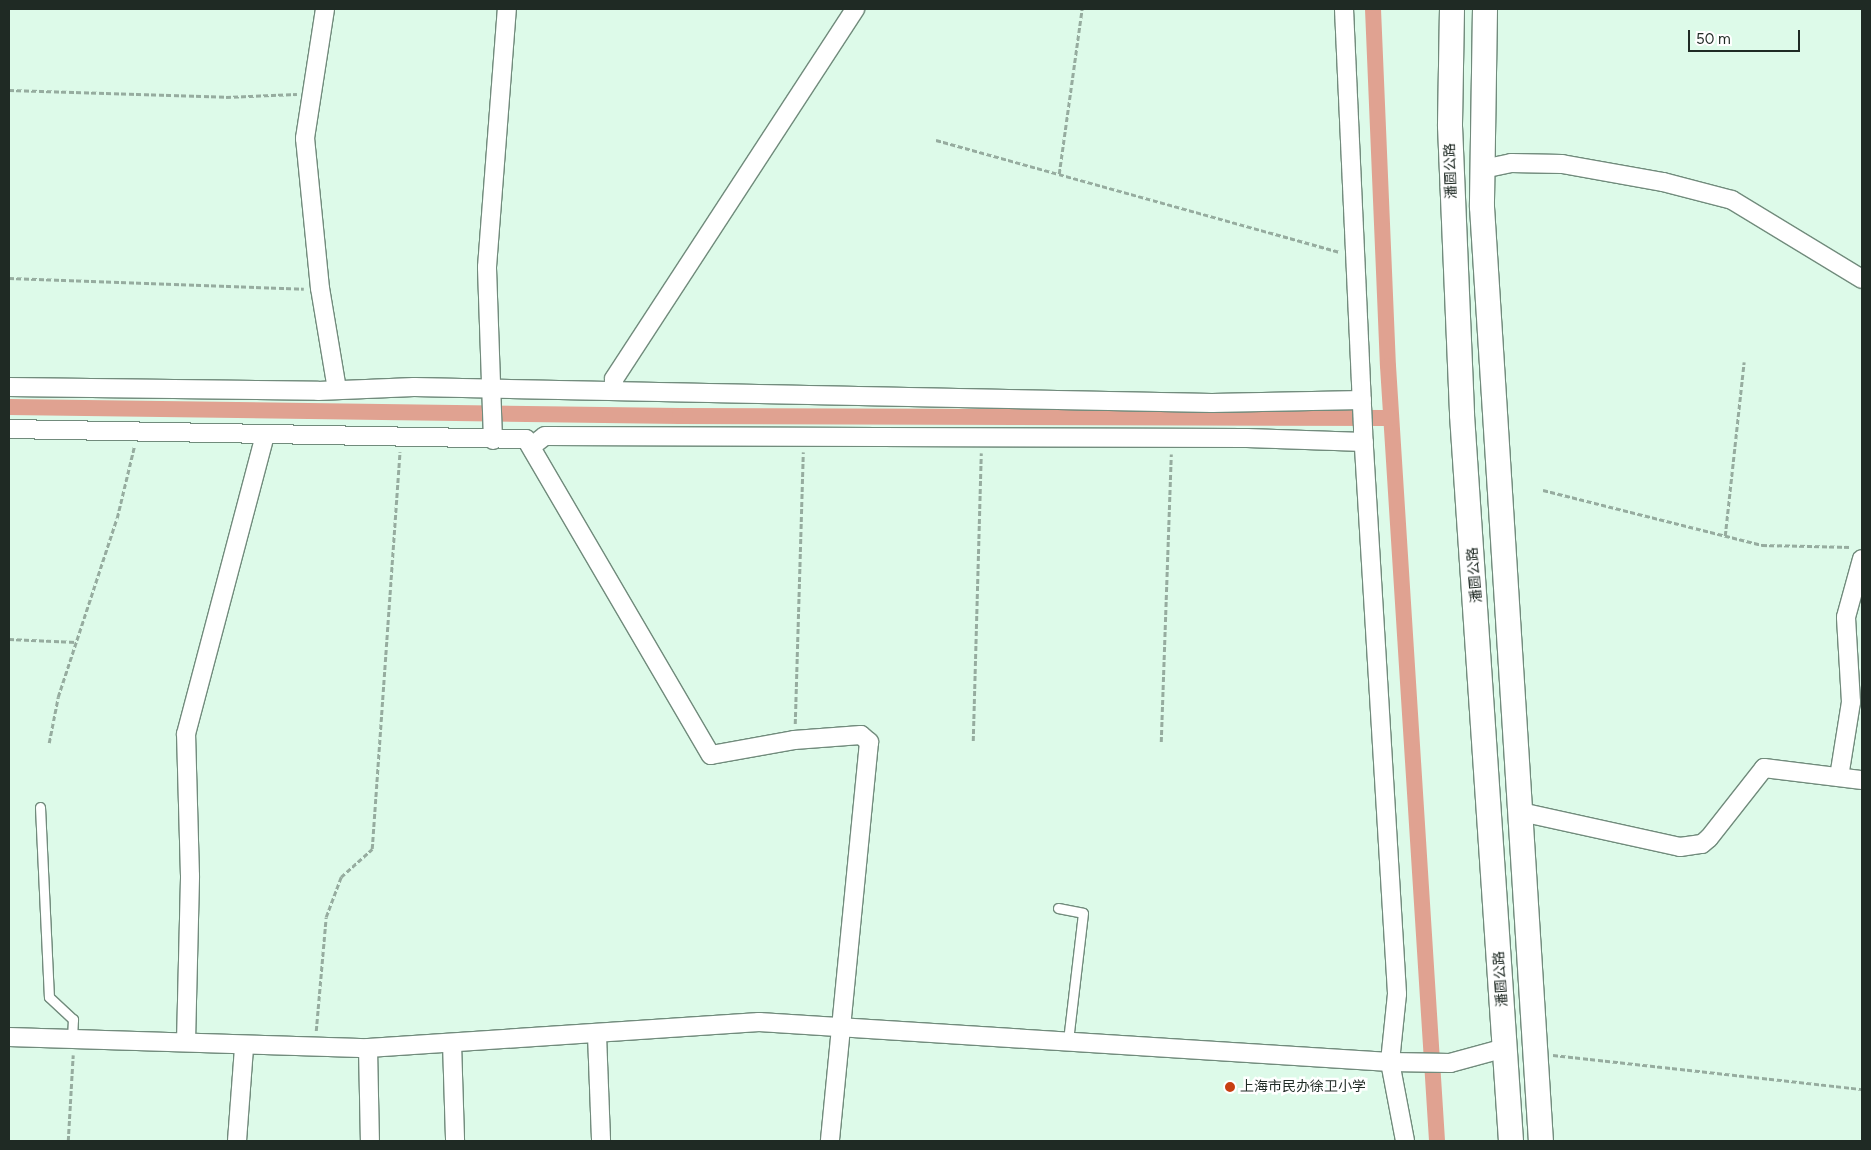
<!DOCTYPE html>
<html>
<head>
<meta charset="utf-8">
<style>
  body { margin:0 }
  #map { position:relative; width:1871px; height:1150px; overflow:hidden; background:#ddfae9; font-family:Figtree,"Noto Sans SC",sans-serif }
  div>[style] { position:absolute }
  .canal>* { height:16px; margin:-8px; padding:0 8px; transform-origin:8px; border-radius:8px; background:#e0a291 }
  .path>* { height:2.5px; margin-top:-1.25px; transform-origin:0; background:repeating-linear-gradient(90deg,#96ac9f 0 5px,transparent 0 7.5px) }
  .roads { filter:drop-shadow(1px 0 #718b7c) drop-shadow(-1px 0 #718b7c) drop-shadow(0 1px #718b7c) drop-shadow(0 -1px #718b7c) }
  .lane>* { height:9px; margin:-4.5px; padding:0 4.5px; transform-origin:4.5px; border-radius:4.5px; background:#fff }
  .street>* { height:18px; margin:-9px; padding:0 9px; transform-origin:9px; border-radius:9px; background:#fff }
  .secondary>* { height:24px; margin:-12px; padding:0 12px; transform-origin:12px; border-radius:12px; background:#fff }
  .dots>* { width:14px; height:14px; translate:-50% -50%; box-sizing:border-box; border:2px solid #fff; border-radius:50% }
  span { translate:-50% -50%; white-space:nowrap; text-align:center; line-height:1.15; -webkit-text-stroke:5px #fff; paint-order:stroke }
  .street-label { font-size:14px; color:#1f2a24 }
  .poi-label { font-size:14px; color:#1f2a24 }
  .left { translate:0 -50%; text-align:left }
  .frame { position:absolute; inset:0; border:10px solid #1f2a24; pointer-events:none }
  .scale { position:absolute; left:1688px; top:30px; width:112px; height:22px; box-sizing:border-box; border:2px solid #1f2a24; border-top:0; padding-left:6px; font-size:15px; line-height:18px; white-space:nowrap; color:#1f2a24; -webkit-text-stroke:4px #fff; paint-order:stroke }
</style>
</head>
<body>
<div id="map">
  <div class="canal">
    <div style="left:1373px;top:9px;width:357px;rotate:87.6deg"></div>
    <div style="left:1388px;top:366px;width:777px;rotate:86.38deg"></div>
    <div style="left:9px;top:407px;width:671px;rotate:0.77deg"></div>
    <div style="left:680px;top:416px;width:711px;rotate:0.16deg"></div>
  </div>
  <div class="path">
    <div style="left:9px;top:90px;width:217px;rotate:1.8deg"></div>
    <div style="left:226px;top:97px;width:71px;rotate:-2.4deg"></div>
    <div style="left:936px;top:140px;width:418px;rotate:15.5deg"></div>
    <div style="left:1059px;top:174px;width:167px;rotate:-82.1deg"></div>
    <div style="left:9px;top:278px;width:295px;rotate:2.1deg"></div>
    <div style="left:1543px;top:490px;width:226px;rotate:14.1deg"></div>
    <div style="left:1762px;top:545px;width:89px;rotate:1.3deg"></div>
    <div style="left:1725px;top:536px;width:175px;rotate:-83.8deg"></div>
    <div style="left:9px;top:639px;width:67px;rotate:2.6deg"></div>
    <div style="left:795px;top:724px;width:272px;rotate:-88.3deg"></div>
    <div style="left:973px;top:741px;width:288px;rotate:-88.4deg"></div>
    <div style="left:1161px;top:742px;width:288px;rotate:-88deg"></div>
    <div style="left:49px;top:743px;width:47px;rotate:-78.9deg"></div>
    <div style="left:58px;top:697px;width:188px;rotate:-71.8deg"></div>
    <div style="left:117px;top:518px;width:73px;rotate:-76.5deg"></div>
    <div style="left:316px;top:1031px;width:114px;rotate:-85deg"></div>
    <div style="left:326px;top:917px;width:43px;rotate:-69.4deg"></div>
    <div style="left:341px;top:877px;width:42px;rotate:-42.1deg"></div>
    <div style="left:372px;top:849px;width:398px;rotate:-86deg"></div>
    <div style="left:1553px;top:1055px;width:311px;rotate:6.3deg"></div>
    <div style="left:68px;top:1141px;width:86px;rotate:-86.7deg"></div>
  </div>
  <div class="roads">
    <div class="lane">
      <div style="left:40px;top:807px;width:190px;rotate:87.3deg"></div>
      <div style="left:49px;top:997px;width:33px;rotate:43deg"></div>
      <div style="left:73px;top:1019px;width:20px;rotate:93deg"></div>
      <div style="left:1058px;top:908px;width:25px;rotate:11deg"></div>
      <div style="left:1083px;top:913px;width:128px;rotate:96.7deg"></div>
    </div>
    <div class="street">
      <div style="left:325px;top:9px;width:131px;rotate:98.8deg"></div>
      <div style="left:305px;top:138px;width:151px;rotate:84.3deg"></div>
      <div style="left:320px;top:288px;width:103px;rotate:80.5deg"></div>
      <div style="left:1344px;top:9px;width:422px;rotate:87.4deg"></div>
      <div style="left:1363px;top:431px;width:564px;rotate:86.54deg"></div>
      <div style="left:1397px;top:994px;width:68px;rotate:95.9deg"></div>
      <div style="left:1390px;top:1062px;width:80px;rotate:79.2deg"></div>
      <div style="left:1483px;top:169px;width:29px;rotate:-12deg"></div>
      <div style="left:1511px;top:163px;width:51px;rotate:1.1deg"></div>
      <div style="left:1562px;top:164px;width:103px;rotate:10.1deg"></div>
      <div style="left:1663px;top:182px;width:71px;rotate:14.6deg"></div>
      <div style="left:1732px;top:200px;width:152px;rotate:31.3deg"></div>
      <div style="left:9px;top:387px;width:309px;rotate:0.7deg"></div>
      <div style="left:318px;top:391px;width:96px;rotate:-2.4deg"></div>
      <div style="left:414px;top:387px;width:798px;rotate:1.15deg"></div>
      <div style="left:1212px;top:403px;width:150px;rotate:-1.1deg"></div>
      <div style="left:614px;top:391px;width:12px;rotate:-90deg"></div>
      <div style="left:614px;top:379px;width:442px;rotate:-56.9deg"></div>
      <div style="left:9px;top:429px;width:517px;rotate:1.11deg"></div>
      <div style="left:526px;top:439px;width:366px;rotate:59.7deg"></div>
      <div style="left:711px;top:755px;width:84px;rotate:-10.2deg"></div>
      <div style="left:794px;top:740px;width:67px;rotate:-4.3deg"></div>
      <div style="left:861px;top:735px;width:11px;rotate:41deg"></div>
      <div style="left:869px;top:742px;width:401px;rotate:95.6deg"></div>
      <div style="left:493px;top:440px;width:173px;rotate:-92deg"></div>
      <div style="left:487px;top:267px;width:259px;rotate:-85.6deg"></div>
      <div style="left:532px;top:446px;width:16px;rotate:-38deg"></div>
      <div style="left:545px;top:436px;width:702px;rotate:0.16deg"></div>
      <div style="left:1247px;top:438px;width:117px;rotate:2deg"></div>
      <div style="left:1839px;top:777px;width:76px;rotate:-80.9deg"></div>
      <div style="left:1851px;top:702px;width:85px;rotate:-93.4deg"></div>
      <div style="left:1846px;top:617px;width:60px;rotate:-74.6deg"></div>
      <div style="left:1521px;top:812px;width:163px;rotate:12.4deg"></div>
      <div style="left:1680px;top:847px;width:22px;rotate:-8deg"></div>
      <div style="left:1702px;top:844px;width:9px;rotate:-41deg"></div>
      <div style="left:1709px;top:838px;width:89px;rotate:-51.8deg"></div>
      <div style="left:1764px;top:768px;width:99px;rotate:7deg"></div>
      <div style="left:597px;top:1035px;width:106px;rotate:87.8deg"></div>
      <div style="left:9px;top:1037px;width:359px;rotate:1.8deg"></div>
      <div style="left:368px;top:1048px;width:392px;rotate:-3.8deg"></div>
      <div style="left:759px;top:1022px;width:632px;rotate:3.63deg"></div>
      <div style="left:1390px;top:1062px;width:60px;rotate:1deg"></div>
      <div style="left:1450px;top:1063px;width:57px;rotate:-15.3deg"></div>
      <div style="left:186px;top:1042px;width:166px;rotate:-88.6deg"></div>
      <div style="left:190px;top:876px;width:142px;rotate:-91.6deg"></div>
      <div style="left:186px;top:734px;width:309px;rotate:-75.2deg"></div>
      <div style="left:452px;top:1043px;width:98px;rotate:88.2deg"></div>
      <div style="left:368px;top:1048px;width:93px;rotate:88.8deg"></div>
      <div style="left:237px;top:1141px;width:94px;rotate:-85.7deg"></div>
    </div>
    <div class="secondary">
      <div style="left:1452px;top:9px;width:117px;rotate:91deg"></div>
      <div style="left:1450px;top:126px;width:289px;rotate:87.6deg"></div>
      <div style="left:1462px;top:415px;width:728px;rotate:86.14deg"></div>
      <div style="left:1485px;top:9px;width:198px;rotate:90.9deg"></div>
      <div style="left:1482px;top:207px;width:936px;rotate:86.39deg"></div>
    </div>
  </div>
  <div class="dots">
    <div style="left:1230px;top:1087px;background:#c73f11"></div>
  </div>
  <div class="street-label">
    <span style="left:1451px;top:171px;rotate:-92deg">潘圆公路</span>
    <span style="left:1475px;top:575px;rotate:-95deg">潘圆公路</span>
    <span style="left:1501px;top:979px;rotate:-94deg">潘圆公路</span>
  </div>
  <div class="poi-label">
    <span class="left" style="left:1240px;top:1087px">上海市民办徐卫小学</span>
  </div>
  <div class="frame"></div>
  <div class="scale">50 m</div>
</div>
</body>
</html>
